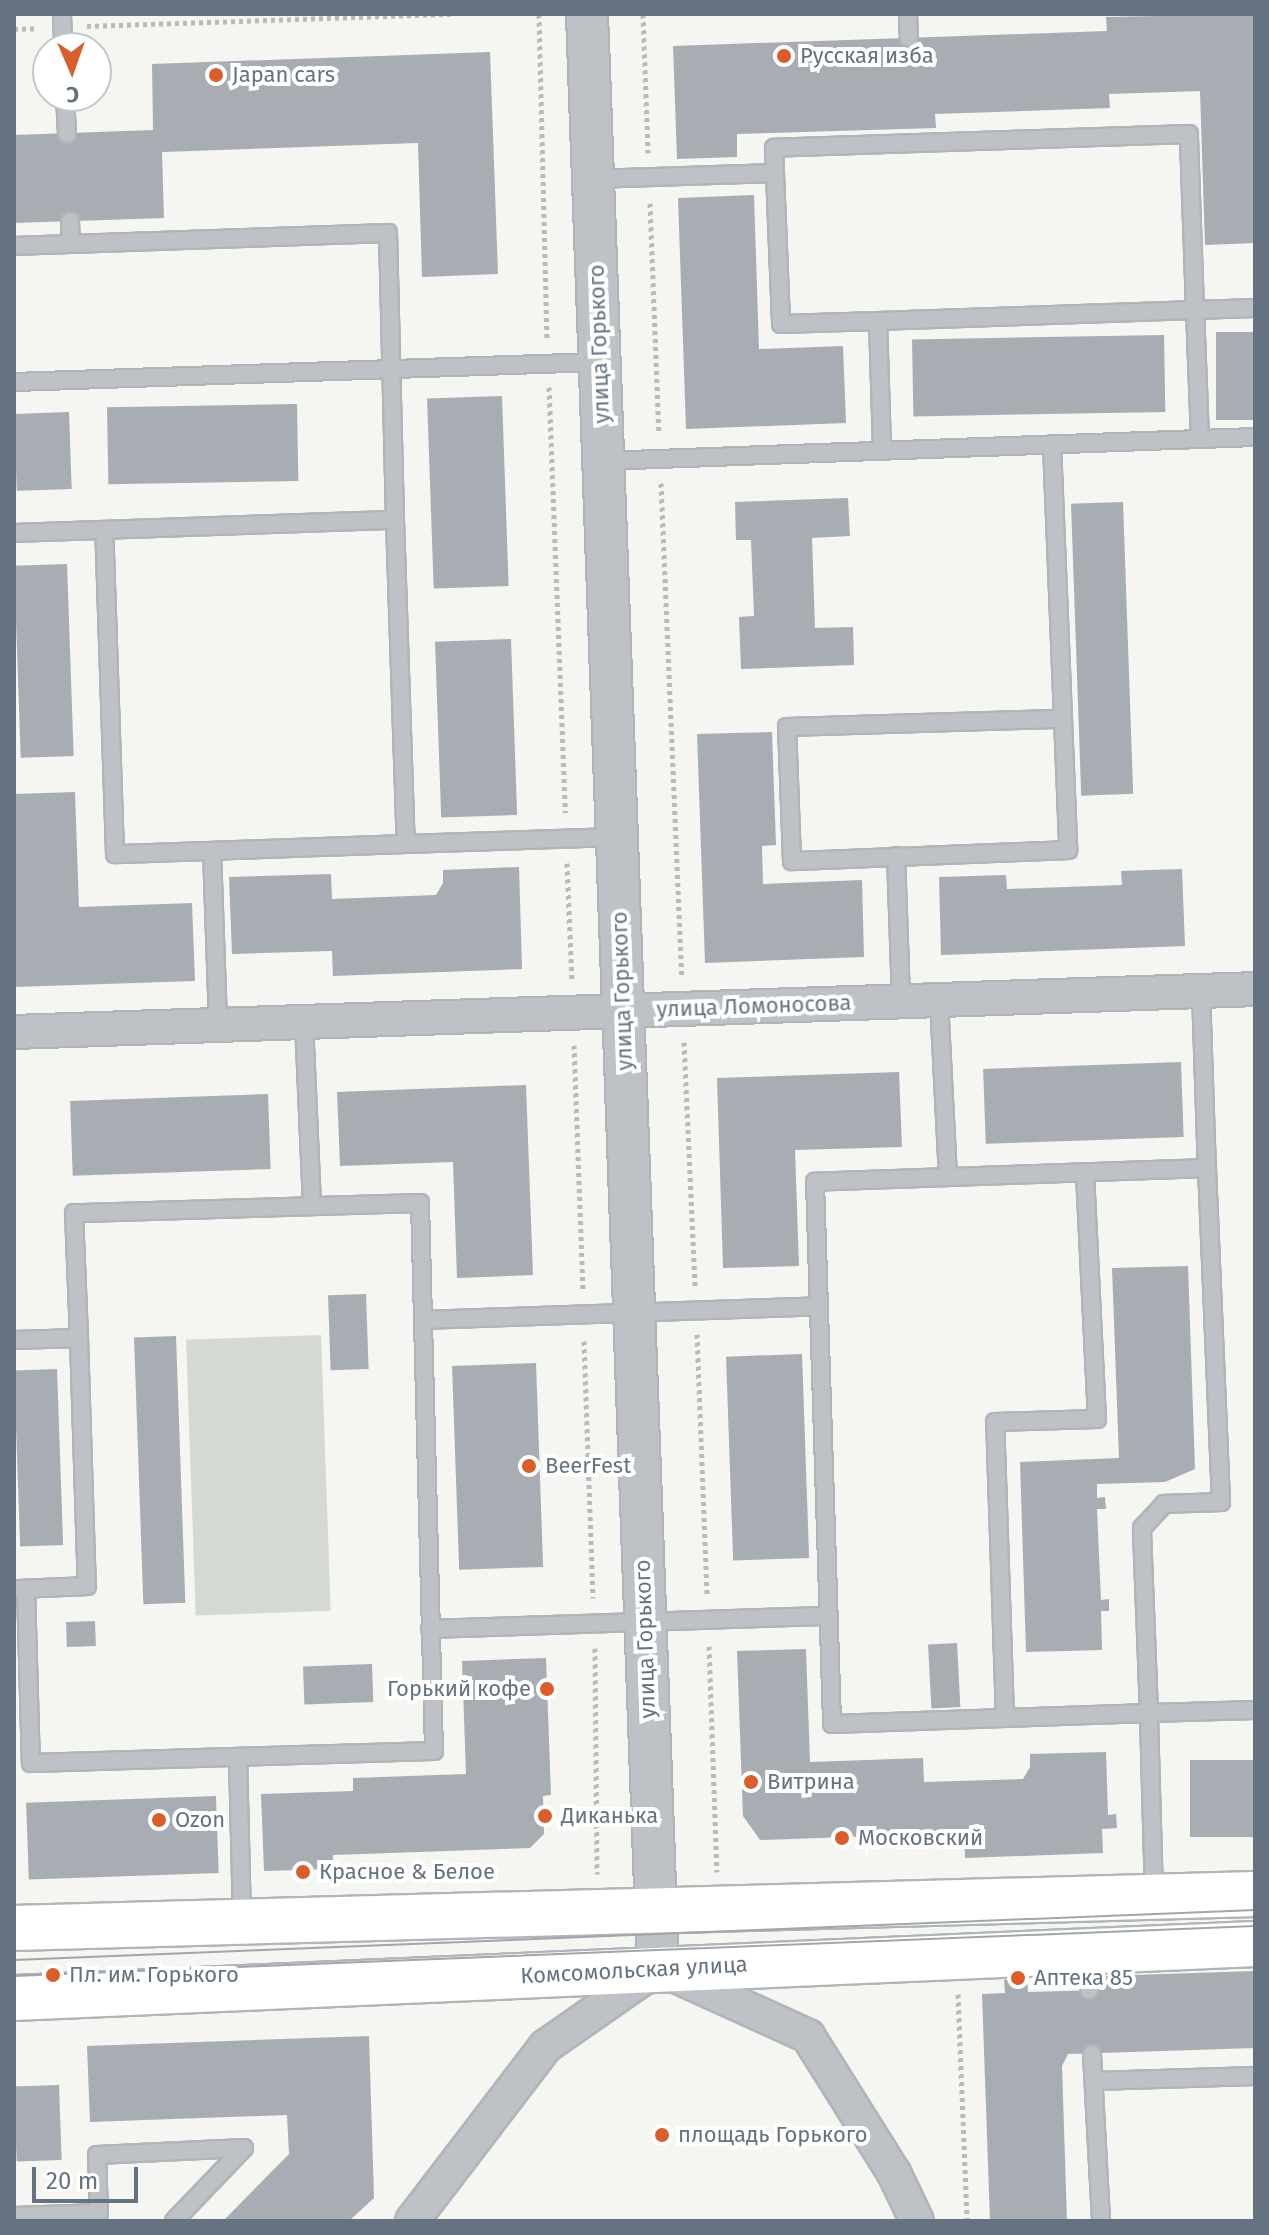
<!DOCTYPE html>
<html>
<head>
<meta charset="utf-8">
<style>
  body { margin:0 }
  #map { position:relative; width:1269px; height:2235px; overflow:hidden; background:#f5f5f1; font-family:"Fira Sans",sans-serif }
  div>[style] { position:absolute }
  .green>* { inset:0; background:#d4dad1; transform-origin:0 0 }
  .building>* { inset:0; background:#a7adb3; transform-origin:0 0 }
  .path>* { height:5px; margin-top:-2.5px; transform-origin:0; background:repeating-linear-gradient(90deg,#b8babd 0 4px,transparent 0 8px) }
  .roads { filter:drop-shadow(2px 0 #b0b5ba) drop-shadow(-2px 0 #b0b5ba) drop-shadow(0 2px #b0b5ba) drop-shadow(0 -2px #b0b5ba) }
  .service>* { height:16px; margin:-8px; padding:0 8px; transform-origin:8px; border-radius:8px; background:#bec1c5 }
  .minor>* { height:32px; margin:-16px; padding:0 16px; transform-origin:16px; border-radius:16px; background:#bec1c5 }
  .tertiary>* { height:40px; margin:-20px; padding:0 20px; transform-origin:20px; border-radius:20px; background:#bec1c5 }
  .secondary>* { height:44px; margin:-22px; padding:0 22px; transform-origin:22px; border-radius:22px; background:#fff }
  .tram>* { height:2px; margin:-1px; padding:0 1px; transform-origin:1px; border-radius:1px; background:#a1a6ac }
  .dots>* { width:22px; height:22px; translate:-50% -50%; box-sizing:border-box; border:4px solid #fff; border-radius:50% }
  span { translate:-50% -50%; white-space:nowrap; text-align:center; line-height:1.15; -webkit-text-stroke:8px #fff; paint-order:stroke }
  .poi-label { font-size:22px; color:#657381 }
  .left { translate:0 -50%; text-align:left }
  .right { translate:-100% -50%; text-align:right }
  .street-label { font-size:22px; color:#657381 }
  .frame { position:absolute; inset:0; border:16px solid #657381; pointer-events:none }
  .north { position:absolute; left:32px; top:32px; width:80px; height:80px; box-sizing:border-box; background:#fff; border:2px solid #c1c7cd; border-radius:50%; rotate:178deg; font-size:22px; font-weight:700; line-height:32px; text-align:center; color:#657381 }
  .north::after { content:''; display:block; margin:auto; width:28px; height:36px; background:#da5e2c; clip-path:polygon(50% 0,100% 100%,50% 72%,0 100%) }
  .scale { position:absolute; left:32px; top:2167px; width:106px; height:36px; box-sizing:border-box; border:4px solid #657381; border-top:0; padding-left:10px; font-size:24px; line-height:28px; white-space:nowrap; color:#657381; -webkit-text-stroke:6px #fff; paint-order:stroke }
</style>
</head>
<body>
<div id="map">
  <div class="green">
    <div style="left:321px;top:1335px;width:276px;height:135px;rotate:88deg"></div>
  </div>
  <div class="building">
    <div style="clip-path:polygon(1255px 14px,1255px 243px,1205px 245px,1200px 91px,1109px 94px,1110px 108px,935px 114px,936px 128px,737px 134px,737px 157px,677px 159px,673px 46px,1107px 31px,1106px 17px)"></div>
    <div style="clip-path:polygon(490px 52px,498px 274px,422px 277px,418px 143px,162px 152px,164px 218px,14px 223px,14px 135px,153px 130px,152px 64px)"></div>
    <div style="clip-path:polygon(754px 195px,759px 349px,843px 346px,846px 423px,686px 429px,678px 198px)"></div>
    <div style="left:1255px;top:332px;width:88px;height:39px;rotate:90deg"></div>
    <div style="left:1164px;top:335px;width:77px;height:252px;rotate:89deg"></div>
    <div style="left:502px;top:396px;width:190px;height:75px;rotate:88deg"></div>
    <div style="left:297px;top:404px;width:77px;height:190px;rotate:89deg"></div>
    <div style="left:69px;top:412px;width:77px;height:55px;rotate:88deg"></div>
    <div style="clip-path:polygon(848px 498px,850px 536px,812px 538px,815px 628px,853px 627px,854px 665px,741px 669px,739px 617px,754px 616px,751px 540px,736px 540px,735px 502px)"></div>
    <div style="left:1123px;top:502px;width:292px;height:52px;rotate:88deg"></div>
    <div style="left:67px;top:564px;width:192px;height:53px;rotate:88deg"></div>
    <div style="left:511px;top:639px;width:176px;height:76px;rotate:88deg"></div>
    <div style="clip-path:polygon(772px 732px,776px 845px,762px 846px,763px 884px,862px 880px,864px 957px,705px 963px,697px 734px)"></div>
    <div style="clip-path:polygon(75px 792px,79px 907px,192px 903px,195px 981px,14px 987px,14px 794px)"></div>
    <div style="clip-path:polygon(519px 867px,522px 969px,333px 976px,332px 951px,232px 954px,229px 877px,331px 874px,332px 899px,436px 895px,443px 883px,443px 870px)"></div>
    <div style="clip-path:polygon(1182px 869px,1185px 946px,941px 955px,939px 877px,1006px 875px,1007px 889px,1122px 885px,1121px 871px)"></div>
    <div style="left:1181px;top:1062px;width:75px;height:198px;rotate:88deg"></div>
    <div style="clip-path:polygon(899px 1072px,902px 1147px,795px 1150px,799px 1266px,723px 1268px,717px 1078px)"></div>
    <div style="clip-path:polygon(526px 1085px,533px 1275px,457px 1278px,453px 1162px,340px 1166px,337px 1092px)"></div>
    <div style="left:268px;top:1094px;width:75px;height:198px;rotate:88deg"></div>
    <div style="clip-path:polygon(1188px 1266px,1195px 1469px,1165px 1482px,1097px 1484px,1097px 1498px,1105px 1497px,1106px 1509px,1097px 1509px,1101px 1600px,1109px 1599px,1109px 1611px,1101px 1611px,1102px 1650px,1026px 1652px,1020px 1462px,1119px 1458px,1112px 1268px)"></div>
    <div style="left:366px;top:1294px;width:75px;height:38px;rotate:88deg"></div>
    <div style="left:176px;top:1336px;width:267px;height:42px;rotate:88deg"></div>
    <div style="left:802px;top:1354px;width:204px;height:76px;rotate:88deg"></div>
    <div style="left:536px;top:1363px;width:204px;height:84px;rotate:88deg"></div>
    <div style="left:57px;top:1369px;width:176px;height:43px;rotate:88deg"></div>
    <div style="left:95px;top:1621px;width:25px;height:29px;rotate:88deg"></div>
    <div style="left:957px;top:1643px;width:64px;height:29px;rotate:87deg"></div>
    <div style="clip-path:polygon(806px 1649px,810px 1762px,923px 1758px,924px 1782px,1023px 1779px,1030px 1767px,1030px 1754px,1106px 1752px,1108px 1815px,1116px 1814px,1117px 1828px,1102px 1829px,1103px 1853px,965px 1858px,964px 1833px,760px 1840px,743px 1816px,737px 1651px)"></div>
    <div style="clip-path:polygon(546px 1658px,551px 1795px,543px 1796px,544px 1834px,530px 1848px,333px 1855px,333px 1869px,264px 1871px,261px 1794px,353px 1791px,353px 1778px,466px 1774px,462px 1661px)"></div>
    <div style="left:372px;top:1664px;width:38px;height:69px;rotate:88deg"></div>
    <div style="left:1255px;top:1760px;width:77px;height:65px;rotate:90deg"></div>
    <div style="left:216px;top:1796px;width:77px;height:190px;rotate:88deg"></div>
    <div style="clip-path:polygon(1255px 1971px,1255px 2048px,1068px 2054px,1062px 2066px,1067px 2221px,990px 2221px,982px 1994px,1005px 1993px,1004px 1980px,1018px 1978px,1027px 1979px,1028px 1992px,1104px 1990px,1103px 1976px)"></div>
    <div style="clip-path:polygon(369px 2036px,374px 2198px,349px 2221px,223px 2221px,289px 2154px,287px 2115px,90px 2122px,87px 2046px)"></div>
    <div style="left:59px;top:2085px;width:75px;height:45px;rotate:88deg"></div>
  </div>
  <div class="path">
    <div style="left:539px;top:14px;width:327px;rotate:88.6deg"></div>
    <div style="left:643px;top:14px;width:139px;rotate:87.9deg"></div>
    <div style="left:87px;top:26px;width:367px;rotate:-1.9deg"></div>
    <div style="left:14px;top:29px;width:23px;rotate:-2deg"></div>
    <div style="left:650px;top:203px;width:230px;rotate:87.8deg"></div>
    <div style="left:549px;top:387px;width:426px;rotate:87.8deg"></div>
    <div style="left:661px;top:483px;width:493px;rotate:87.6deg"></div>
    <div style="left:567px;top:863px;width:118px;rotate:87.6deg"></div>
    <div style="left:684px;top:1042px;width:246px;rotate:87.4deg"></div>
    <div style="left:574px;top:1045px;width:246px;rotate:87.9deg"></div>
    <div style="left:697px;top:1334px;width:262px;rotate:87.8deg"></div>
    <div style="left:584px;top:1341px;width:257px;rotate:88deg"></div>
    <div style="left:709px;top:1646px;width:226px;rotate:88deg"></div>
    <div style="left:595px;top:1648px;width:226px;rotate:89.5deg"></div>
    <div style="left:958px;top:1994px;width:227px;rotate:87.7deg"></div>
  </div>
  <div class="roads">
    <div class="service">
      <div style="left:62px;top:14px;width:34px;rotate:88deg"></div>
      <div style="left:908px;top:14px;width:24px;rotate:88deg"></div>
      <div style="left:65px;top:96px;width:38px;rotate:87deg"></div>
      <div style="left:593px;top:179px;width:182px;rotate:-1.9deg"></div>
      <div style="left:70px;top:221px;width:23px;rotate:88deg"></div>
      <div style="left:14px;top:246px;width:374px;rotate:-2deg"></div>
      <div style="left:388px;top:233px;width:287px;rotate:88.6deg"></div>
      <div style="left:878px;top:321px;width:129px;rotate:88.2deg"></div>
      <div style="left:14px;top:382px;width:585px;rotate:-1.96deg"></div>
      <div style="left:1200px;top:439px;width:129px;rotate:-92.2deg"></div>
      <div style="left:1195px;top:310px;width:176px;rotate:-92deg"></div>
      <div style="left:1189px;top:134px;width:415px;rotate:178.1deg"></div>
      <div style="left:774px;top:148px;width:176px;rotate:87.7deg"></div>
      <div style="left:781px;top:324px;width:97px;rotate:-1.8deg"></div>
      <div style="left:878px;top:321px;width:317px;rotate:-2deg"></div>
      <div style="left:1195px;top:310px;width:60px;rotate:-1.9deg"></div>
      <div style="left:1052px;top:444px;width:406px;rotate:87.7deg"></div>
      <div style="left:1068px;top:850px;width:276px;rotate:177.7deg"></div>
      <div style="left:792px;top:861px;width:134px;rotate:-92.1deg"></div>
      <div style="left:787px;top:727px;width:276px;rotate:-1.7deg"></div>
      <div style="left:603px;top:461px;width:652px;rotate:-2.11deg"></div>
      <div style="left:14px;top:533px;width:381px;rotate:-2deg"></div>
      <div style="left:395px;top:520px;width:324px;rotate:88.1deg"></div>
      <div style="left:406px;top:844px;width:291px;rotate:178deg"></div>
      <div style="left:115px;top:854px;width:324px;rotate:-91.9deg"></div>
      <div style="left:406px;top:844px;width:210px;rotate:-1.9deg"></div>
      <div style="left:212px;top:851px;width:174px;rotate:88deg"></div>
      <div style="left:896px;top:856px;width:145px;rotate:88deg"></div>
      <div style="left:1201px;top:991px;width:177px;rotate:88.1deg"></div>
      <div style="left:939px;top:1000px;width:177px;rotate:87.1deg"></div>
      <div style="left:304px;top:1022px;width:183px;rotate:87.5deg"></div>
      <div style="left:423px;top:1320px;width:396px;rotate:-2deg"></div>
      <div style="left:14px;top:1340px;width:65px;rotate:-1.8deg"></div>
      <div style="left:79px;top:1338px;width:248px;rotate:88.2deg"></div>
      <div style="left:87px;top:1586px;width:73px;rotate:177.6deg"></div>
      <div style="left:26px;top:1589px;width:174px;rotate:88.4deg"></div>
      <div style="left:31px;top:1763px;width:403px;rotate:-1.7deg"></div>
      <div style="left:434px;top:1751px;width:548px;rotate:-91.46deg"></div>
      <div style="left:420px;top:1203px;width:346px;rotate:178.3deg"></div>
      <div style="left:74px;top:1213px;width:125px;rotate:87.7deg"></div>
      <div style="left:430px;top:1629px;width:399px;rotate:-1.9deg"></div>
      <div style="left:1005px;top:1718px;width:296px;rotate:-91.9deg"></div>
      <div style="left:995px;top:1422px;width:102px;rotate:-1.7deg"></div>
      <div style="left:1097px;top:1419px;width:247px;rotate:-92.8deg"></div>
      <div style="left:238px;top:1757px;width:162px;rotate:88.6deg"></div>
      <div style="left:1154px;top:1896px;width:183px;rotate:-91.6deg"></div>
      <div style="left:1149px;top:1713px;width:185px;rotate:-92.2deg"></div>
      <div style="left:1142px;top:1528px;width:33px;rotate:-47deg"></div>
      <div style="left:1164px;top:1504px;width:57px;rotate:-2deg"></div>
      <div style="left:1221px;top:1502px;width:334px;rotate:-92.4deg"></div>
      <div style="left:1207px;top:1168px;width:392px;rotate:178deg"></div>
      <div style="left:815px;top:1182px;width:542px;rotate:88.2deg"></div>
      <div style="left:832px;top:1724px;width:317px;rotate:-2deg"></div>
      <div style="left:1149px;top:1713px;width:106px;rotate:-1.6deg"></div>
      <div style="left:1086px;top:1952px;width:38px;rotate:85deg"></div>
      <div style="left:1092px;top:2054px;width:167px;rotate:86.9deg"></div>
      <div style="left:1094px;top:2081px;width:161px;rotate:-1.8deg"></div>
      <div style="left:14px;top:2216px;width:85px;rotate:-2deg"></div>
      <div style="left:99px;top:2213px;width:58px;rotate:-92deg"></div>
      <div style="left:97px;top:2155px;width:147px;rotate:-2.7deg"></div>
      <div style="left:244px;top:2148px;width:101px;rotate:133.8deg"></div>
    </div>
    <div class="minor">
      <div style="left:14px;top:1032px;width:1242px;rotate:-1.98deg"></div>
      <div style="left:412px;top:2221px;width:220px;rotate:-52.6deg"></div>
      <div style="left:546px;top:2046px;width:136px;rotate:-34.9deg"></div>
      <div style="left:658px;top:1968px;width:165px;rotate:24.4deg"></div>
      <div style="left:808px;top:2036px;width:162px;rotate:57.9deg"></div>
      <div style="left:894px;top:2173px;width:53px;rotate:64.4deg"></div>
    </div>
    <div class="tertiary">
      <div style="left:587px;top:14px;width:1955px;rotate:87.92deg"></div>
    </div>
    <div class="secondary">
      <div style="left:14px;top:1928px;width:1241px;rotate:-1.57deg"></div>
      <div style="left:14px;top:1998px;width:1242px;rotate:-2.49deg"></div>
    </div>
  </div>
  <div class="tram">
    <div style="left:14px;top:1960px;width:1242px;rotate:-2.31deg"></div>
    <div style="left:14px;top:1976px;width:1242px;rotate:-2.31deg"></div>
  </div>
  <div class="dots">
    <div style="left:784px;top:56px;background:#da5e2c"></div>
    <div style="left:216px;top:75px;background:#da5e2c"></div>
    <div style="left:529px;top:1466px;background:#da5e2c"></div>
    <div style="left:547px;top:1689px;background:#da5e2c"></div>
    <div style="left:751px;top:1782px;background:#da5e2c"></div>
    <div style="left:545px;top:1816px;background:#da5e2c"></div>
    <div style="left:159px;top:1820px;background:#da5e2c"></div>
    <div style="left:842px;top:1838px;background:#da5e2c"></div>
    <div style="left:303px;top:1872px;background:#da5e2c"></div>
    <div style="left:53px;top:1975px;background:#da5e2c"></div>
    <div style="left:1018px;top:1978px;background:#da5e2c"></div>
    <div style="left:662px;top:2135px;background:#da5e2c"></div>
  </div>
  <div class="poi-label">
    <span class="left" style="left:800px;top:56px">Русская изба</span>
    <span class="left" style="left:232px;top:75px">Japan cars</span>
    <span class="left" style="left:545px;top:1466px">BeerFest</span>
    <span class="right" style="left:531px;top:1689px">Горький кофе</span>
    <span class="left" style="left:767px;top:1782px">Витрина</span>
    <span class="left" style="left:561px;top:1816px">Диканька</span>
    <span class="left" style="left:175px;top:1820px">Ozon</span>
    <span class="left" style="left:858px;top:1838px">Московский</span>
    <span class="left" style="left:319px;top:1872px">Красное &amp; Белое</span>
    <span class="left" style="left:69px;top:1975px">Пл. им. Горького</span>
    <span class="left" style="left:1034px;top:1978px">Аптека 85</span>
    <span class="left" style="left:678px;top:2135px">площадь Горького</span>
  </div>
  <div class="street-label">
    <span style="left:599px;top:344px;rotate:-92deg">улица Горького</span>
    <span style="left:622px;top:991px;rotate:-92deg">улица Горького</span>
    <span style="left:754px;top:1006px;rotate:-2deg">улица Ломоносова</span>
    <span style="left:645px;top:1639px;rotate:-92deg">улица Горького</span>
    <span style="left:634px;top:1970px;rotate:-3deg">Комсомольская улица</span>
  </div>
  <div class="frame"></div>
  <div class="north">С</div>
  <div class="scale">20 m</div>
</div>
</body>
</html>
